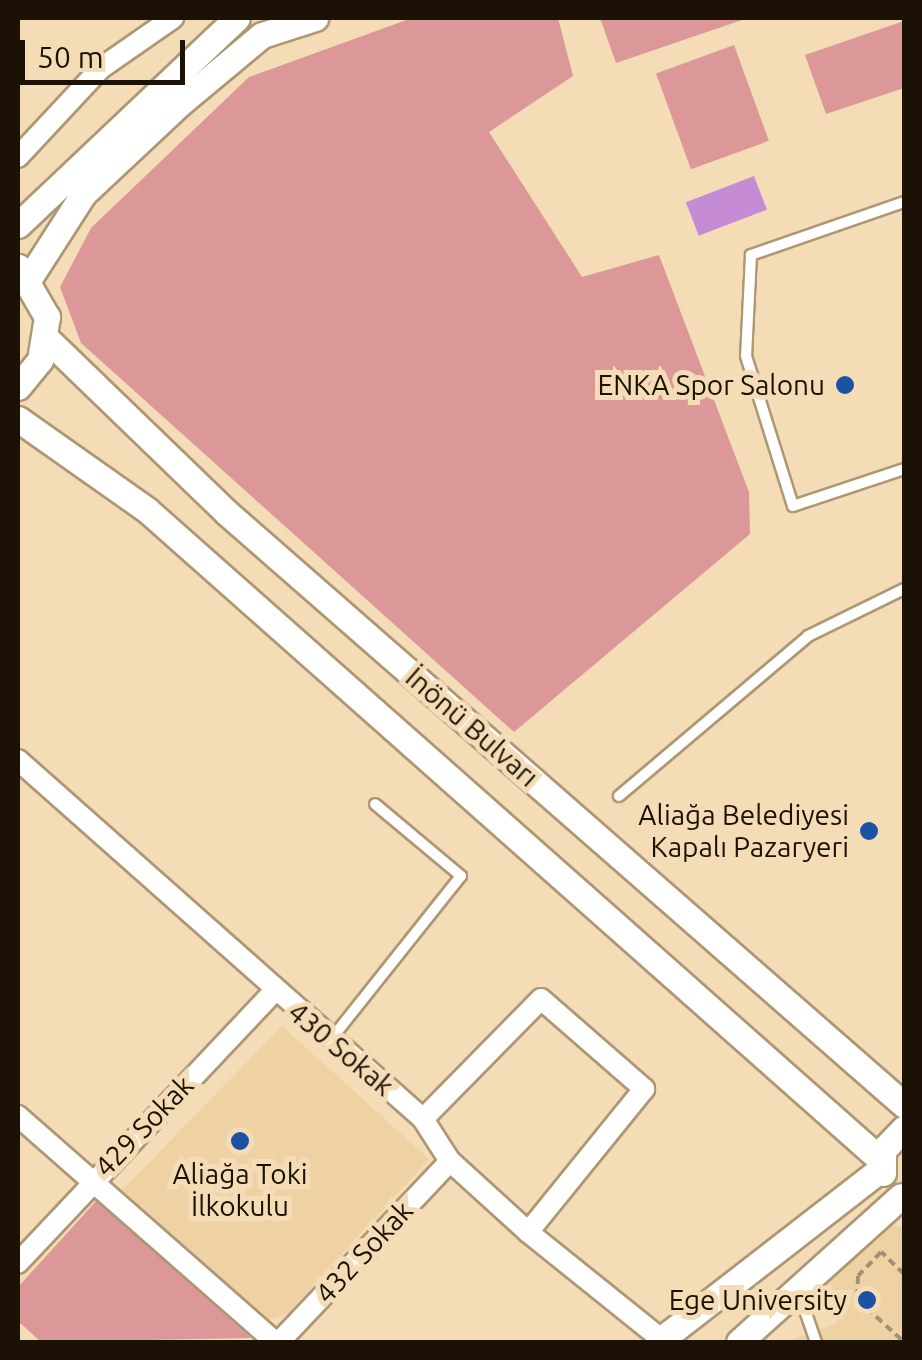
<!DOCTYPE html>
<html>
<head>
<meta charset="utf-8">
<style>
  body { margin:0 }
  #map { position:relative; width:922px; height:1360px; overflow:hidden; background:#f4dcb6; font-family:Ubuntu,sans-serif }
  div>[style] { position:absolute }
  .built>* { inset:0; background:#eed2a4 }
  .green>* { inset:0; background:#dc9898; transform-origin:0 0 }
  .water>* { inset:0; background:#c58bd4; transform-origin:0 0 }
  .path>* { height:4px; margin-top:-2px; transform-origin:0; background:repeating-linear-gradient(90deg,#a39174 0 8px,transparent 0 13px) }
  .roads { filter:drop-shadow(2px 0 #ae9773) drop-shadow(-2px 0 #ae9773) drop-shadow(0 2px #ae9773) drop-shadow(0 -2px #ae9773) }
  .service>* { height:10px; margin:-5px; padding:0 5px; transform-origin:5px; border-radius:5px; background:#fff }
  .minor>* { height:20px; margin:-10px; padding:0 10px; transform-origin:10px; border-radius:10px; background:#fff }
  .tertiary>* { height:25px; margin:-12.5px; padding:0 12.5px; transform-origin:12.5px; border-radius:12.5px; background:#fff }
  .dots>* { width:28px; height:28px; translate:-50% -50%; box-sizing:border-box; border:5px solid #f4dcb6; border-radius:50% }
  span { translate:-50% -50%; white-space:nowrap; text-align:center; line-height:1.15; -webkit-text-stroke:10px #f4dcb6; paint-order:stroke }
  .poi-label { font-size:28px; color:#1b1205 }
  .right { translate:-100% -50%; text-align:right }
  .street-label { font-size:28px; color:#1b1205 }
  .frame { position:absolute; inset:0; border:20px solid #1b1205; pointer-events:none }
  .scale { position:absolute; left:20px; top:40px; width:165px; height:45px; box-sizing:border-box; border:5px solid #1b1205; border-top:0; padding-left:12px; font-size:30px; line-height:35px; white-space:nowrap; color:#1b1205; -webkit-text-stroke:8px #f4dcb6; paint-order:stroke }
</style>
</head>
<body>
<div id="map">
  <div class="built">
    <div style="clip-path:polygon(282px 1026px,429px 1159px,287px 1314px,268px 1320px,122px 1190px)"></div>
    <div style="clip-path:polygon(878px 1225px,904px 1227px,904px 1342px,784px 1342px,838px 1323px,823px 1278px)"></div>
  </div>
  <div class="green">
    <div style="clip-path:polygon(412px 18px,558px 18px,573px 76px,489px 132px,582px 277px,659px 255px,749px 492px,750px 534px,514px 732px,81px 343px,60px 287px,91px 228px,249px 77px)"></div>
    <div style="clip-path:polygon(600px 18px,748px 18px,616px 63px)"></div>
    <div style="clip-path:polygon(904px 21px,904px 88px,826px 114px,805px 55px)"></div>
    <div style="left:734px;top:45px;width:102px;height:83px;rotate:70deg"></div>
    <div style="clip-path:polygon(98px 1199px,251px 1338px,41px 1342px,18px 1321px,18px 1287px)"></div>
  </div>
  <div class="water">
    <div style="left:754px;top:176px;width:36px;height:73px;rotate:69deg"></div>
  </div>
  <div class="path">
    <div style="left:904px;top:1274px;width:32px;rotate:-136deg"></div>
    <div style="left:881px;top:1252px;width:33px;rotate:134deg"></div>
    <div style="left:858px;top:1276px;width:23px;rotate:92deg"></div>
    <div style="left:857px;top:1299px;width:64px;rotate:42.5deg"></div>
  </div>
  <div class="roads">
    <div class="service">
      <div style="left:904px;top:202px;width:162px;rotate:160.9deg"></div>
      <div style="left:751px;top:255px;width:101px;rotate:92.8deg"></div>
      <div style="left:746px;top:356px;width:157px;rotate:72.6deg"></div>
      <div style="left:793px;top:506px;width:117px;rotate:-18.4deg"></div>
      <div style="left:619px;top:796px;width:248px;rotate:-40.2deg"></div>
      <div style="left:808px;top:636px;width:107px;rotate:-26.1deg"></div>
      <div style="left:332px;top:1038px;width:207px;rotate:-51.5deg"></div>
      <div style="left:461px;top:876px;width:112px;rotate:-140.1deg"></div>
      <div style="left:799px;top:1293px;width:52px;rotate:70.9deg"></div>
    </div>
    <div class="minor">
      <div style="left:18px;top:157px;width:122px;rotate:-47deg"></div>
      <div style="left:101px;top:68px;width:88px;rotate:-34.8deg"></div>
      <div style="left:18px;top:760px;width:541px;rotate:41.55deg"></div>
      <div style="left:423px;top:1119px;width:50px;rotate:57.3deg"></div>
      <div style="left:450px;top:1161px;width:105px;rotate:42.3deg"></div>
      <div style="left:528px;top:1232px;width:176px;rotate:38.8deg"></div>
      <div style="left:18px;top:1116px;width:342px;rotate:41.3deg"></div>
      <div style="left:423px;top:1119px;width:168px;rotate:-45.5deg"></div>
      <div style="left:541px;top:999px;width:137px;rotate:41.1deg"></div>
      <div style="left:644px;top:1089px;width:184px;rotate:129deg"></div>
      <div style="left:18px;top:1263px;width:372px;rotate:-46.7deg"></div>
      <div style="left:279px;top:1342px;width:249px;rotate:-46.6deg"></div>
    </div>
    <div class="tertiary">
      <div style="left:18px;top:225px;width:301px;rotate:-43.4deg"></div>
      <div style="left:30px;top:277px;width:100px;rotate:-57.3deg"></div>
      <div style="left:84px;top:193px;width:129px;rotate:-43.1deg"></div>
      <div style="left:178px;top:105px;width:109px;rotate:-39.8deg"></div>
      <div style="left:262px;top:35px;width:56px;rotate:-17.8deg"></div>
      <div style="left:47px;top:339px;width:249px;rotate:44deg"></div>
      <div style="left:226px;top:512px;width:901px;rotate:41.17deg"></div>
      <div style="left:18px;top:387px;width:35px;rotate:-51deg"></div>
      <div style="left:40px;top:360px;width:44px;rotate:-80.8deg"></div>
      <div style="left:47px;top:317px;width:58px;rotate:-120.1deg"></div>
      <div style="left:18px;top:419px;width:158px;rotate:35.2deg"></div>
      <div style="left:147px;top:510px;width:982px;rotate:41.53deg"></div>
      <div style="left:883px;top:1173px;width:23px;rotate:-90deg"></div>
      <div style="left:883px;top:1150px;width:30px;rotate:-46deg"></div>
      <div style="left:658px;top:1342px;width:284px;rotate:-37.8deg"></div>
      <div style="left:739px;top:1342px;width:218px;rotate:-42deg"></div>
    </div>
  </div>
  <div class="dots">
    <div style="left:845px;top:385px;background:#1c52a3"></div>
    <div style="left:869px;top:831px;background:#1c52a3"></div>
    <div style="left:240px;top:1141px;background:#1c52a3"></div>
    <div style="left:867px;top:1300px;background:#1c52a3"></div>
  </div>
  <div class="poi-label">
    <span class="right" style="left:825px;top:385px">ENKA Spor Salonu</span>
    <span class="right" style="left:849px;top:831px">Aliağa Belediyesi<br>Kapalı Pazaryeri</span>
    <span style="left:240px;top:1190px">Aliağa Toki<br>İlkokulu</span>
    <span class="right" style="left:847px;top:1300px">Ege University</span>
  </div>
  <div class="street-label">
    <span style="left:472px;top:727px;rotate:41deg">İnönü Bulvarı</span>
    <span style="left:341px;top:1049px;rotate:40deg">430 Sokak</span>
    <span style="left:144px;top:1126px;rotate:-46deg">429 Sokak</span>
    <span style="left:364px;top:1252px;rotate:-47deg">432 Sokak</span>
  </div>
  <div class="frame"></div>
  <div class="scale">50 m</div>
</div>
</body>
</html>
